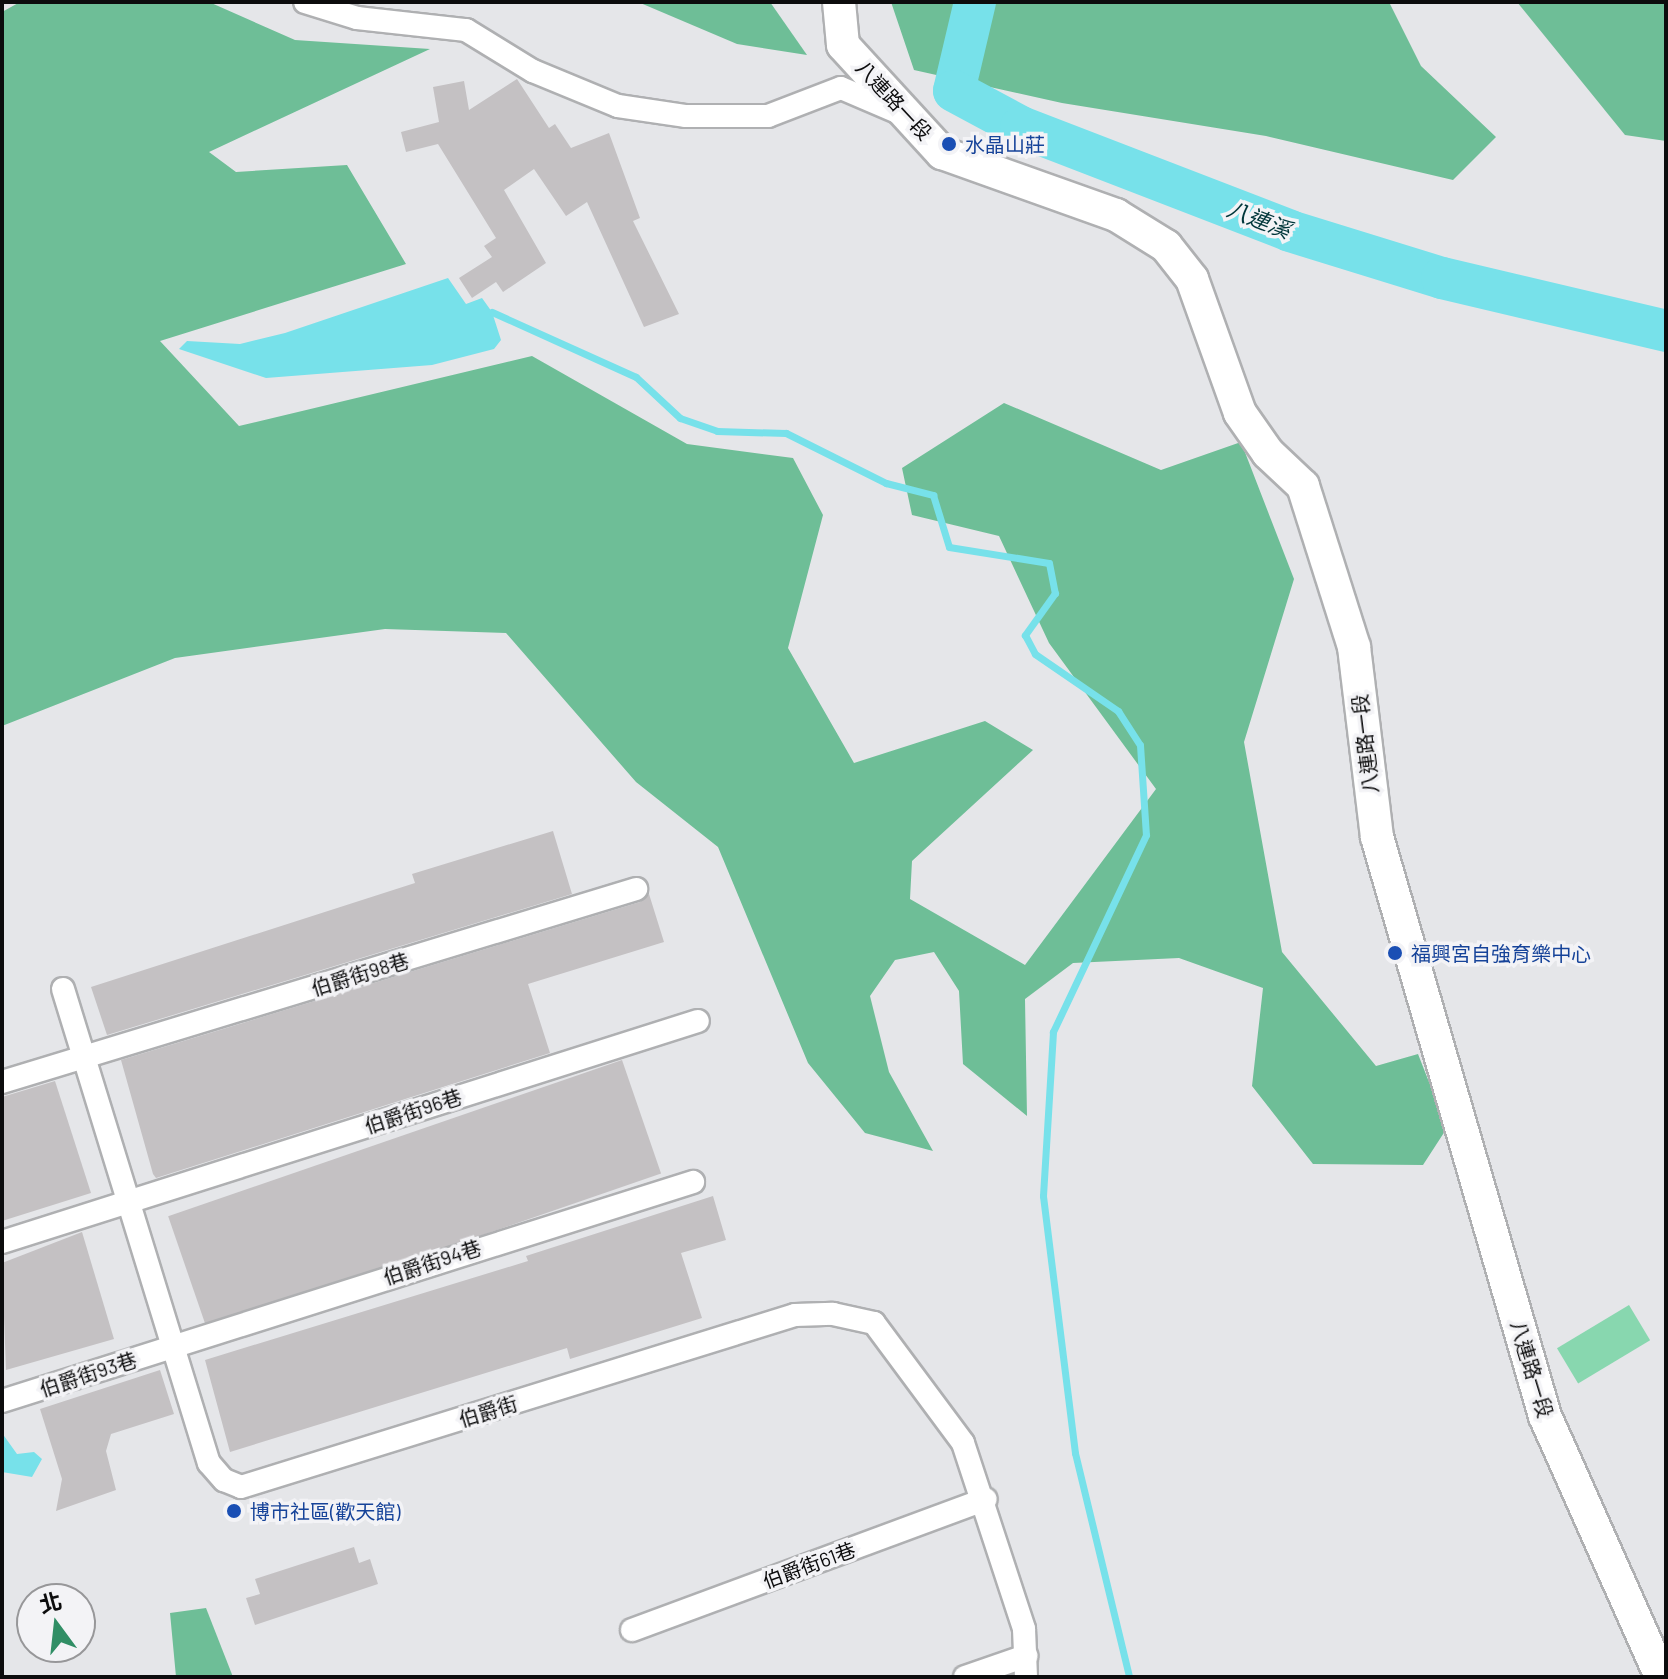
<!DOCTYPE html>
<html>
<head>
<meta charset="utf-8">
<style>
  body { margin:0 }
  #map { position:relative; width:1668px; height:1679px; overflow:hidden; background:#e5e6e9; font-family:Barlow,"Noto Sans TC",sans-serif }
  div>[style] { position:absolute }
  .green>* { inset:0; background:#88d7af; transform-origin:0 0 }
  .forest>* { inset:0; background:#6ebe97 }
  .water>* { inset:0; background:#77e1ea }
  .stream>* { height:7px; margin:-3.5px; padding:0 3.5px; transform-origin:3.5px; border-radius:3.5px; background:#77e1ea }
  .river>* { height:42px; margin:-21px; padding:0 21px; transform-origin:21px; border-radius:21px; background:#77e1ea }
  .building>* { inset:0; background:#c4c1c3; transform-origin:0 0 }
  .roads { filter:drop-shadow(2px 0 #afb0b2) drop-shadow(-2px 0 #afb0b2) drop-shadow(0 2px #afb0b2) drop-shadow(0 -2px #afb0b2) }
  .street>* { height:22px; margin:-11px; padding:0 11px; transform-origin:11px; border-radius:11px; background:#fff }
  .secondary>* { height:32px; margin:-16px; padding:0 16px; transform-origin:16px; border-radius:16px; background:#fff }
  .dots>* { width:22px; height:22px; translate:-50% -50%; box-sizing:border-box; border:4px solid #f3f3f6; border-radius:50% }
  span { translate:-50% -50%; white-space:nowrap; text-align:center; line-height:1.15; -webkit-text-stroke:7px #f3f3f6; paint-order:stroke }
  .street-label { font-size:20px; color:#0c0c0d }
  .transit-label { font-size:20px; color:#164399 }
  .left { translate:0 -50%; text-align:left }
  .water-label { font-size:22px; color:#00363a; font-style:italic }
  .frame { position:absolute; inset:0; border:4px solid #0c0c0d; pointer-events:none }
  .north { position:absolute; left:16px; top:1583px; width:80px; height:80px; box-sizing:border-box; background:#f3f3f6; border:2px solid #979799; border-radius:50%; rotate:345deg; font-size:22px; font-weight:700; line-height:32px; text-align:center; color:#0c0c0d }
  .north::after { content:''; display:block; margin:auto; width:28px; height:36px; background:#308e65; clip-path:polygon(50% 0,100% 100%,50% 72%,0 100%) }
</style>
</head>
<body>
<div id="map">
  <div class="green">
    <div style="left:1629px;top:1305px;width:41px;height:84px;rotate:59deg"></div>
  </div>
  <div class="forest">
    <div style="clip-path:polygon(20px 2px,209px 2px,295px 40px,430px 49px,209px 152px,236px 172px,347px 165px,406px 264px,160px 341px,239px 426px,532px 356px,687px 444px,793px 458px,823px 515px,788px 648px,854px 763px,985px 721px,1033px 750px,912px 861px,910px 899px,1025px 965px,1156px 789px,1049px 643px,999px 536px,912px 515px,902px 468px,1004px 403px,1161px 470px,1241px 442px,1294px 579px,1244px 742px,1282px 952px,1376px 1066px,1418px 1054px,1447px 1128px,1423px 1165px,1313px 1164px,1252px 1086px,1263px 988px,1179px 958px,1073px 963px,1025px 999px,1027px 1116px,963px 1064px,959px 991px,934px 952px,895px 960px,870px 996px,889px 1072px,933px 1151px,865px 1133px,808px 1063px,718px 847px,636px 782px,506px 633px,385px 629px,175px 658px,2px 726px,2px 12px)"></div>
    <div style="clip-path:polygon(638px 2px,770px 2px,807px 55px,737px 44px)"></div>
    <div style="clip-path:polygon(891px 2px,1389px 2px,1421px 66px,1496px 137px,1453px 180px,1266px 136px,1062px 103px,914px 70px)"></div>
    <div style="clip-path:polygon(1517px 2px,1666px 2px,1666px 141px,1625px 135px)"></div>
    <div style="clip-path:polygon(206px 1608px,233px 1677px,176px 1677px,170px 1613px)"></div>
  </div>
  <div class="water">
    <div style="clip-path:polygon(448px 278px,466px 304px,482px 298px,492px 312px,501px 340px,494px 349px,432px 365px,266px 378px,179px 349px,187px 341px,240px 344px,285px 333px)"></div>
    <div style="clip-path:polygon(2px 1433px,17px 1454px,34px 1452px,42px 1459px,32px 1477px,2px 1472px)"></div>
  </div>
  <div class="stream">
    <div style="left:492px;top:312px;width:158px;rotate:24.3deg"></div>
    <div style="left:636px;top:377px;width:60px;rotate:43deg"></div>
    <div style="left:680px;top:418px;width:39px;rotate:19deg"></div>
    <div style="left:717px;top:431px;width:69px;rotate:1.7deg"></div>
    <div style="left:786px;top:433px;width:112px;rotate:26.6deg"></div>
    <div style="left:886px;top:483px;width:49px;rotate:14.3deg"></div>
    <div style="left:933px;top:495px;width:54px;rotate:72.9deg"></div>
    <div style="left:949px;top:547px;width:101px;rotate:9.1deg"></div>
    <div style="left:1049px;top:563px;width:31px;rotate:79deg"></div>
    <div style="left:1055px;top:593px;width:52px;rotate:125.5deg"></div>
    <div style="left:1025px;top:635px;width:21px;rotate:62deg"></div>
    <div style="left:1035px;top:654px;width:101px;rotate:34.5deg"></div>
    <div style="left:1118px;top:711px;width:40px;rotate:57.1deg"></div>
    <div style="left:1140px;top:745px;width:90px;rotate:86.2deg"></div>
    <div style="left:1146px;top:835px;width:218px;rotate:115.3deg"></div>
    <div style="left:1053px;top:1032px;width:164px;rotate:93.5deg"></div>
    <div style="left:1043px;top:1196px;width:259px;rotate:82.9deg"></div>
    <div style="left:1075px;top:1453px;width:230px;rotate:76.4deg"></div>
  </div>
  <div class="river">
    <div style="left:975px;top:2px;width:91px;rotate:103.3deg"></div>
    <div style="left:954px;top:91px;width:76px;rotate:28.2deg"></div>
    <div style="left:1021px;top:127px;width:288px;rotate:21.1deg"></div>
    <div style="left:1290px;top:231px;width:159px;rotate:17.2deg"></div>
    <div style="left:1442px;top:278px;width:230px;rotate:13.3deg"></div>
  </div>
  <div class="building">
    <div style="clip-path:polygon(517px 79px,549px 128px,555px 124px,571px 148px,609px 133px,640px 218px,633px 221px,679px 314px,644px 327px,587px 202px,566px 216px,534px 169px,504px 190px,546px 263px,503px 292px,496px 282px,472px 298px,459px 278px,492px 257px,484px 246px,496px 238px,438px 144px,406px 152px,401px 132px,439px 122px,433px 87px,464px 81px,469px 110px)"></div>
    <div style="clip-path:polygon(553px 831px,572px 894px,107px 1035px,91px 987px,415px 883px,412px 874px)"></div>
    <div style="clip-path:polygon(649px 894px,664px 942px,528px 984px,550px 1053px,156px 1178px,153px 1174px,121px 1060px,640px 902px)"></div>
    <div style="left:622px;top:1060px;width:120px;height:480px;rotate:71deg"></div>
    <div style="clip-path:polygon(55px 1081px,91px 1193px,2px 1221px,2px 1097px)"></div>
    <div style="clip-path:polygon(713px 1196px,726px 1240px,681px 1253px,702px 1318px,570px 1359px,567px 1348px,230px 1452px,205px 1360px,528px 1261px,526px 1256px)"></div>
    <div style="clip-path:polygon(82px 1232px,114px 1339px,6px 1370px,2px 1263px)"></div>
    <div style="clip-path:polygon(160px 1370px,174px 1414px,111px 1434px,106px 1451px,116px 1490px,56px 1511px,62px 1479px,40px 1409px)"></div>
    <div style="clip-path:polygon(354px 1547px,359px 1563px,370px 1559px,378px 1584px,255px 1625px,246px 1598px,260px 1594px,255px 1579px)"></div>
  </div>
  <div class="roads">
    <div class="street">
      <div style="left:305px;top:2px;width:54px;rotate:17.1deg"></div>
      <div style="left:357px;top:18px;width:110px;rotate:6.3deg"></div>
      <div style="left:466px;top:30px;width:79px;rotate:31.5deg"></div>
      <div style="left:533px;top:71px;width:92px;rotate:22.4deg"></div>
      <div style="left:618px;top:106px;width:69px;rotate:8.4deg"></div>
      <div style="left:686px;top:116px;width:82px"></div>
      <div style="left:768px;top:116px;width:78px;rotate:-21deg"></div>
      <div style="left:841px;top:88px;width:66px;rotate:23.1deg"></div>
      <div style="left:63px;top:989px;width:496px;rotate:72.9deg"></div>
      <div style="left:209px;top:1463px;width:23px;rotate:49deg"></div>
      <div style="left:224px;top:1480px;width:18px;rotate:22deg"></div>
      <div style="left:241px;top:1487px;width:580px;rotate:-17.25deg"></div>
      <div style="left:795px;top:1315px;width:38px;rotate:-2deg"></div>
      <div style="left:833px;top:1314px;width:42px;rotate:12.4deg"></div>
      <div style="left:874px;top:1323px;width:149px;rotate:53.4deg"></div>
      <div style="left:963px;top:1443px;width:196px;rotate:71.8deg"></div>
      <div style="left:1024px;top:1629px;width:48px;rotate:87.6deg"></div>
      <div style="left:2px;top:1082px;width:663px;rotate:-16.93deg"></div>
      <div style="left:2px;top:1242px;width:730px;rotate:-17.62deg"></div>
      <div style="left:2px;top:1401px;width:725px;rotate:-17.59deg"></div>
      <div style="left:632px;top:1630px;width:377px;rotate:-20.3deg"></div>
      <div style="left:965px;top:1677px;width:65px;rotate:-19deg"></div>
    </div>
    <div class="secondary">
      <div style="left:839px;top:2px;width:43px;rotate:84.7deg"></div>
      <div style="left:843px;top:45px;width:147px;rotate:47.5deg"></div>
      <div style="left:942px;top:153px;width:185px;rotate:19.6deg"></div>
      <div style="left:1116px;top:215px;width:59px;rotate:31.8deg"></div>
      <div style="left:1166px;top:246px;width:42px;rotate:51.8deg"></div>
      <div style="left:1192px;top:279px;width:142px;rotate:70.3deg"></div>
      <div style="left:1240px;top:413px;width:49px;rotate:55deg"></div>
      <div style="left:1268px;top:453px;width:48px;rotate:43.3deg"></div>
      <div style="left:1303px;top:486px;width:169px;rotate:72.4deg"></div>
      <div style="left:1354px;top:647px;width:191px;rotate:83.1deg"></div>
      <div style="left:1377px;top:837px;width:603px;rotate:73.82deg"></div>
      <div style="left:1545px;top:1416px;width:286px;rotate:66deg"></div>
    </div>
  </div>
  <div class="dots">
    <div style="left:949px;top:144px;background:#1a4fb4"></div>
    <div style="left:1395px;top:953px;background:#1a4fb4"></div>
    <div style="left:234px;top:1511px;background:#1a4fb4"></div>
  </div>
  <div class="street-label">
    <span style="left:894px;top:100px;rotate:47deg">八連路一段</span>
    <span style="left:1365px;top:744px;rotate:-97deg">八連路一段</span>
    <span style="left:360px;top:974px;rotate:-17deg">伯爵街98巷</span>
    <span style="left:413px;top:1111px;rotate:-18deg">伯爵街96巷</span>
    <span style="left:432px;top:1262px;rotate:-18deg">伯爵街94巷</span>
    <span style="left:1532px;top:1369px;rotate:73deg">八連路一段</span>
    <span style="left:88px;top:1374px;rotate:-18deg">伯爵街93巷</span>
    <span style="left:488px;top:1411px;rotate:-17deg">伯爵街</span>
    <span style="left:809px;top:1565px;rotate:-20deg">伯爵街61巷</span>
  </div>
  <div class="transit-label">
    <span class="left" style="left:965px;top:144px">水晶山莊</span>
    <span class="left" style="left:1411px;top:953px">福興宮自強育樂中心</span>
    <span class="left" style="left:250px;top:1511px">博市社區(歡天館)</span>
  </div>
  <div class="water-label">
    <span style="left:1259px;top:219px;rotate:21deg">八連溪</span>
  </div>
  <div class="frame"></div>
  <div class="north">北</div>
</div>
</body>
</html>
